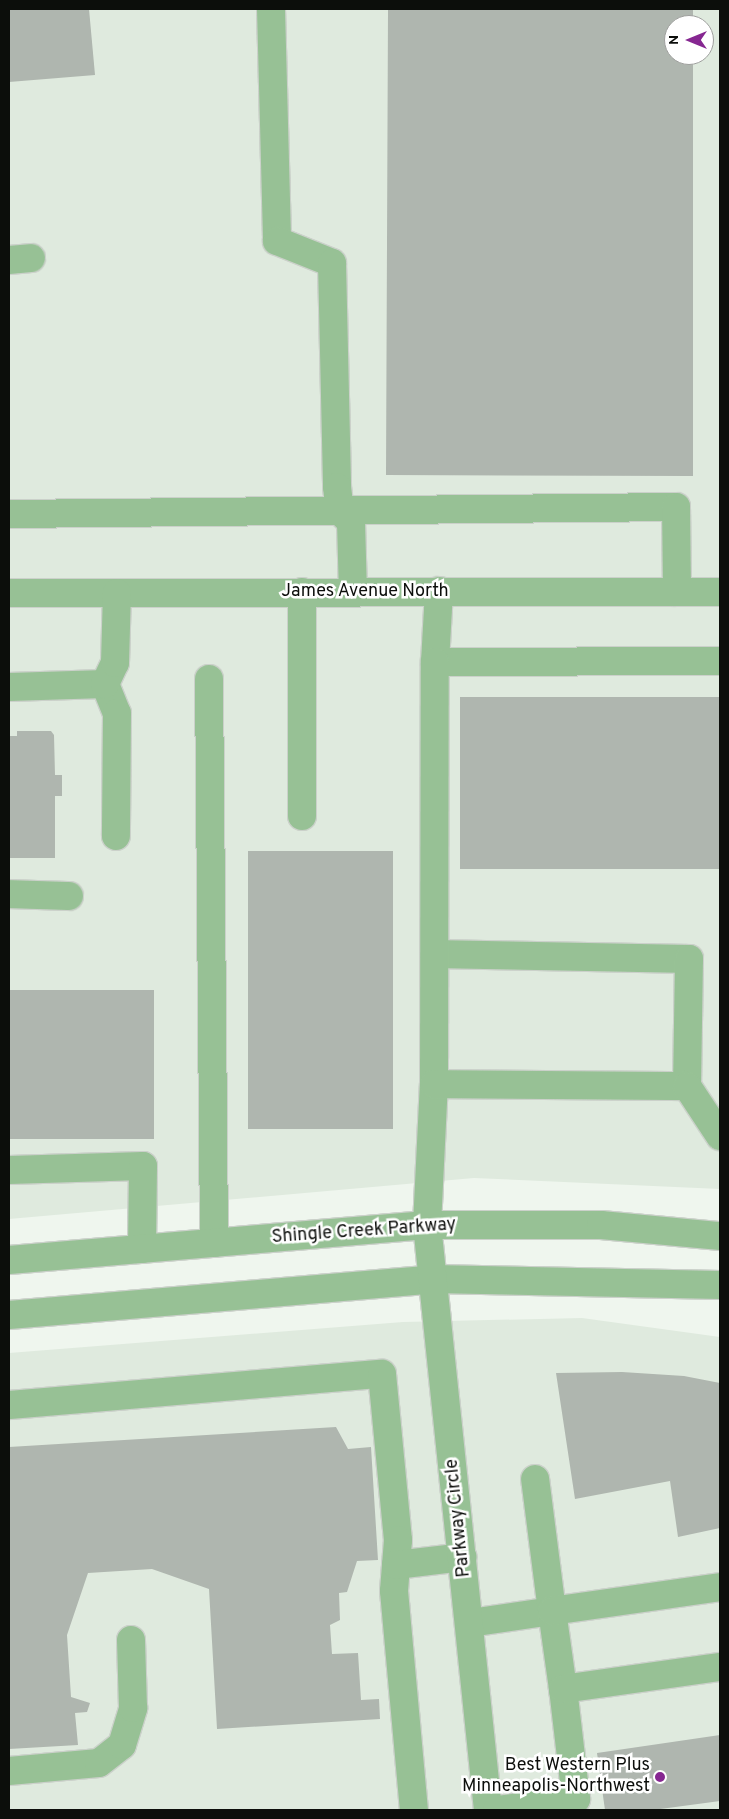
<!DOCTYPE html>
<html>
<head>
<meta charset="utf-8">
<style>
  body { margin:0 }
  #map { position:relative; width:729px; height:1819px; overflow:hidden; background:#eff6ee; font-family:Overpass,sans-serif }
  div>[style] { position:absolute }
  .built>* { inset:0; background:#dfeade }
  .building>* { inset:0; background:#afb6af; transform-origin:0 0 }
  .roads { filter:drop-shadow(1px 0 #cbd1ca) drop-shadow(-1px 0 #cbd1ca) drop-shadow(0 1px #cbd1ca) drop-shadow(0 -1px #cbd1ca) }
  .minor>* { height:28px; margin:-14px; padding:0 14px; transform-origin:14px; border-radius:14px; background:#97c195 }
  .dots>* { width:14px; height:14px; translate:-50% -50%; box-sizing:border-box; border:2px solid #fff; border-radius:50% }
  span { translate:-50% -50%; white-space:nowrap; text-align:center; line-height:1.15; -webkit-text-stroke:5px #fff; paint-order:stroke }
  .street-label { font-size:18px; color:#0c0e0b }
  .poi-label { font-size:18px; color:#0c0e0b }
  .right { translate:-100% -50%; text-align:right }
  .frame { position:absolute; inset:0; border:10px solid #0c0e0b; pointer-events:none }
  .north { position:absolute; left:664px; top:15px; width:50px; height:50px; box-sizing:border-box; background:#fff; border:1px solid #9e9f9d; border-radius:50%; rotate:270deg; font-size:14px; font-weight:700; line-height:20px; text-align:center; color:#0c0e0b }
  .north::after { content:''; display:block; margin:auto; width:18px; height:22px; background:#862791; clip-path:polygon(50% 0,100% 100%,50% 72%,0 100%) }
</style>
</head>
<body>
<div id="map">
  <div class="built">
    <div style="clip-path:polygon(evenodd,9px 9px,720px 9px,720px 1189px,474px 1178px,9px 1219px,9px 9px,674px 25px,704px 25px,704px 55px,674px 55px,674px 25px)"></div>
    <div style="clip-path:polygon(582px 1318px,720px 1337px,720px 1810px,9px 1810px,9px 1353px,403px 1322px)"></div>
  </div>
  <div class="building">
    <div style="clip-path:polygon(9px 9px,89px 9px,95px 75px,9px 82px)"></div>
    <div style="clip-path:polygon(388px 9px,693px 9px,693px 25px,674px 25px,674px 55px,693px 55px,693px 476px,386px 475px)"></div>
    <div style="left:460px;top:697px;width:260px;height:172px"></div>
    <div style="clip-path:polygon(17px 731px,51px 731px,54px 735px,55px 775px,62px 775px,62px 796px,55px 796px,55px 858px,9px 858px,9px 736px,17px 736px)"></div>
    <div style="left:393px;top:851px;width:278px;height:145px;rotate:90deg"></div>
    <div style="left:9px;top:990px;width:145px;height:149px"></div>
    <div style="clip-path:polygon(622px 1372px,684px 1376px,720px 1383px,720px 1528px,678px 1537px,670px 1481px,575px 1499px,556px 1373px)"></div>
    <div style="clip-path:polygon(336px 1427px,348px 1449px,371px 1447px,378px 1560px,357px 1561px,347px 1592px,339px 1593px,340px 1620px,330px 1625px,332px 1654px,358px 1653px,361px 1700px,379px 1699px,380px 1719px,217px 1729px,209px 1589px,152px 1569px,88px 1573px,67px 1635px,71px 1697px,90px 1703px,87px 1712px,75px 1713px,78px 1745px,9px 1749px,9px 1447px)"></div>
    <div style="clip-path:polygon(720px 1735px,720px 1801px,653px 1810px,605px 1810px,597px 1753px)"></div>
  </div>
  <div class="roads">
    <div class="minor">
      <div style="left:271px;top:9px;width:232px;rotate:88.5deg"></div>
      <div style="left:277px;top:241px;width:59px;rotate:21.8deg"></div>
      <div style="left:332px;top:263px;width:224px;rotate:88.7deg"></div>
      <div style="left:337px;top:487px;width:24px;rotate:83deg"></div>
      <div style="left:340px;top:511px;width:16px;rotate:45deg"></div>
      <div style="left:351px;top:522px;width:71px;rotate:88.4deg"></div>
      <div style="left:9px;top:260px;width:22px;rotate:-5deg"></div>
      <div style="left:9px;top:514px;width:667px;rotate:-0.6deg"></div>
      <div style="left:676px;top:507px;width:85px;rotate:89.3deg"></div>
      <div style="left:439px;top:591px;width:71px;rotate:93.2deg"></div>
      <div style="left:435px;top:662px;width:285px;rotate:-0.2deg"></div>
      <div style="left:302px;top:592px;width:224px;rotate:90deg"></div>
      <div style="left:9px;top:593px;width:711px;rotate:-0.08deg"></div>
      <div style="left:209px;top:679px;width:564px;rotate:89.49deg"></div>
      <div style="left:105px;top:684px;width:31px;rotate:68deg"></div>
      <div style="left:117px;top:713px;width:123px;rotate:90.5deg"></div>
      <div style="left:9px;top:687px;width:96px;rotate:-1.8deg"></div>
      <div style="left:105px;top:684px;width:23px;rotate:-65deg"></div>
      <div style="left:115px;top:663px;width:70px;rotate:-88.4deg"></div>
      <div style="left:9px;top:894px;width:60px;rotate:1.9deg"></div>
      <div style="left:435px;top:954px;width:254px;rotate:1.1deg"></div>
      <div style="left:689px;top:959px;width:127px;rotate:90.9deg"></div>
      <div style="left:434px;top:1084px;width:422px;rotate:-89.9deg"></div>
      <div style="left:9px;top:1170px;width:134px;rotate:-1.7deg"></div>
      <div style="left:143px;top:1166px;width:83px;rotate:90.7deg"></div>
      <div style="left:9px;top:1260px;width:419px;rotate:-4.8deg"></div>
      <div style="left:427px;top:1225px;width:174px"></div>
      <div style="left:601px;top:1225px;width:120px;rotate:5.3deg"></div>
      <div style="left:9px;top:1315px;width:427px;rotate:-4.8deg"></div>
      <div style="left:434px;top:1279px;width:286px;rotate:1.2deg"></div>
      <div style="left:9px;top:1405px;width:374px;rotate:-4.8deg"></div>
      <div style="left:382px;top:1374px;width:167px;rotate:84.5deg"></div>
      <div style="left:398px;top:1540px;width:51px;rotate:94.5deg"></div>
      <div style="left:394px;top:1591px;width:220px;rotate:84.8deg"></div>
      <div style="left:396px;top:1565px;width:67px;rotate:-6.8deg"></div>
      <div style="left:470px;top:1623px;width:83px;rotate:-8.3deg"></div>
      <div style="left:552px;top:1611px;width:133px;rotate:-97.3deg"></div>
      <div style="left:563px;top:1689px;width:79px;rotate:-98deg"></div>
      <div style="left:552px;top:1611px;width:170px;rotate:-8.1deg"></div>
      <div style="left:9px;top:1771px;width:90px;rotate:-5.1deg"></div>
      <div style="left:99px;top:1763px;width:29px;rotate:-38deg"></div>
      <div style="left:122px;top:1745px;width:39px;rotate:-73deg"></div>
      <div style="left:133px;top:1708px;width:68px;rotate:-91.7deg"></div>
      <div style="left:488px;top:1810px;width:588px;rotate:-95.95deg"></div>
      <div style="left:427px;top:1225px;width:141px;rotate:-87.2deg"></div>
      <div style="left:434px;top:1084px;width:253px;rotate:0.5deg"></div>
      <div style="left:687px;top:1086px;width:60px;rotate:56.6deg"></div>
      <div style="left:497px;top:1810px;width:80px;rotate:-7.9deg"></div>
      <div style="left:576px;top:1799px;width:111px;rotate:-96.7deg"></div>
      <div style="left:563px;top:1689px;width:159px;rotate:-8deg"></div>
    </div>
  </div>
  <div class="dots">
    <div style="left:660px;top:1777px;background:#862791"></div>
  </div>
  <div class="street-label">
    <span style="left:365px;top:592px">James Avenue North</span>
    <span style="left:364px;top:1232px;rotate:-4deg">Shingle Creek Parkway</span>
    <span style="left:459px;top:1518px;rotate:-96deg">Parkway Circle</span>
  </div>
  <div class="poi-label">
    <span class="right" style="left:650px;top:1777px">Best Western Plus<br>Minneapolis-Northwest</span>
  </div>
  <div class="frame"></div>
  <div class="north">N</div>
</div>
</body>
</html>
